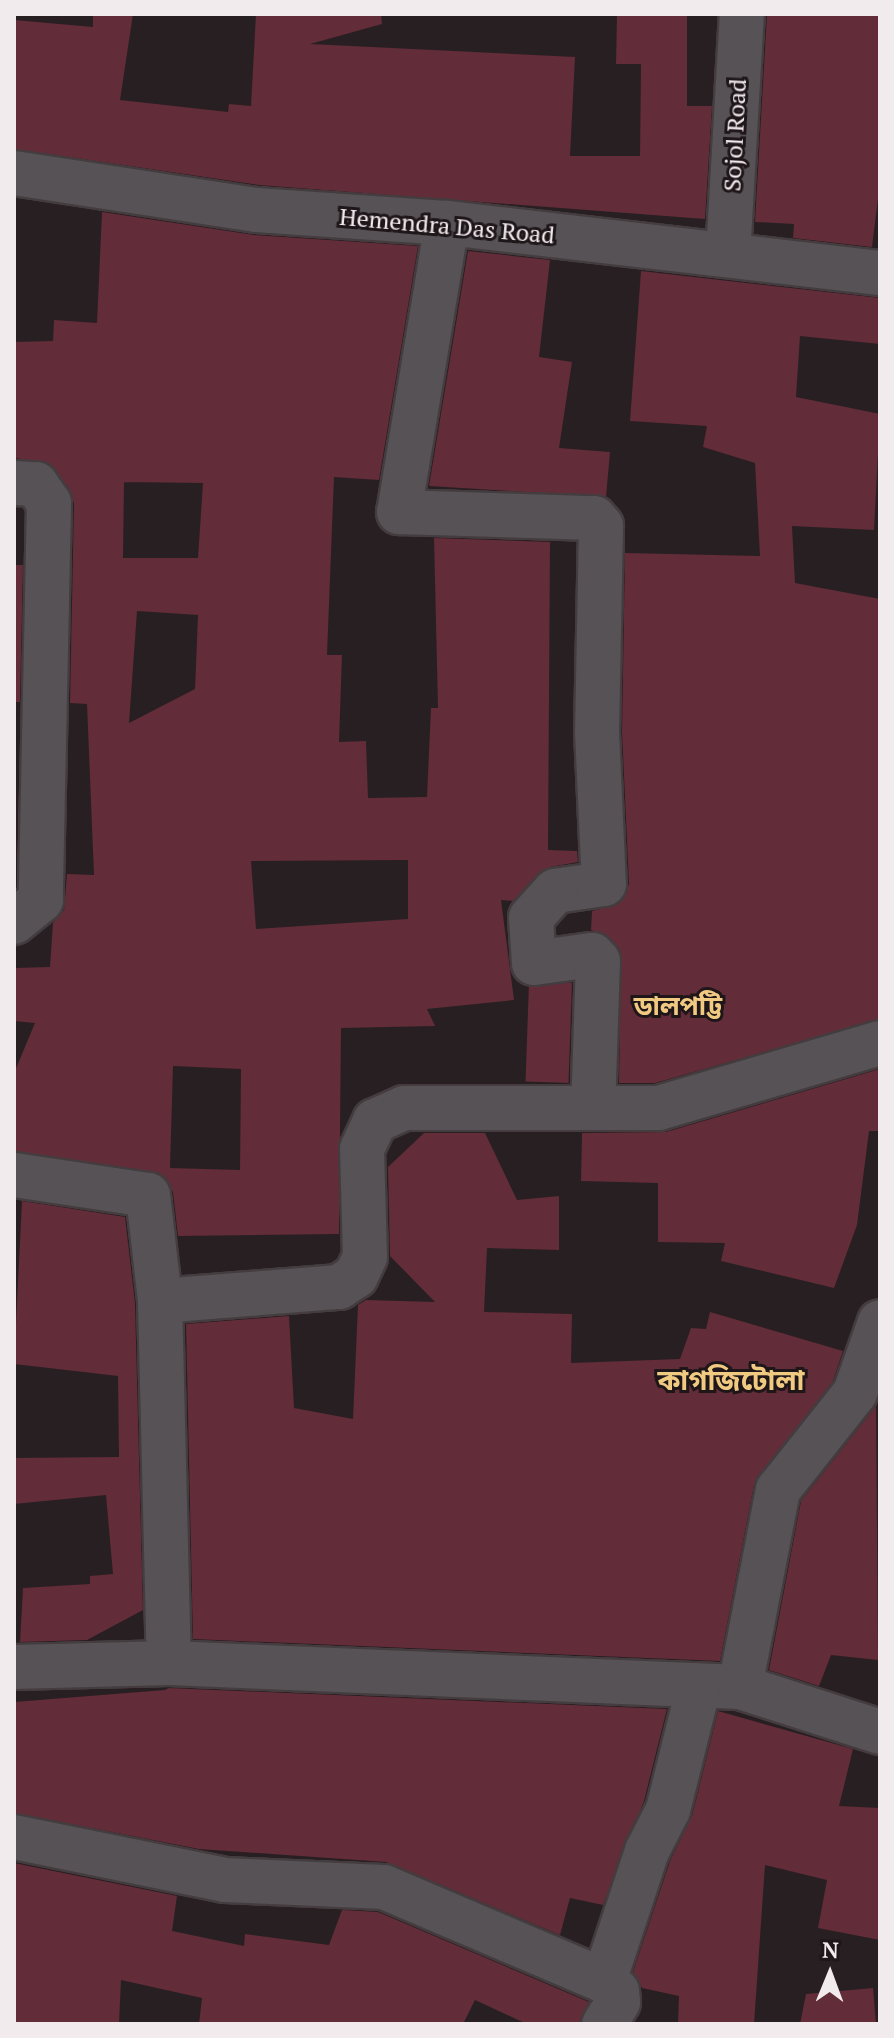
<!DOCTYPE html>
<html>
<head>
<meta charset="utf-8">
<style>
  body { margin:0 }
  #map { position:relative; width:894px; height:2038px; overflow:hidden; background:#281f23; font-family:"PT Serif","Noto Sans Bengali",serif }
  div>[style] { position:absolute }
  .building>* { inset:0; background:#622c38; transform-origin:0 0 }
  .roads { filter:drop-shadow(2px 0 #443c3f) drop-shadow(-2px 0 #443c3f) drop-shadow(0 2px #443c3f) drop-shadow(0 -2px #443c3f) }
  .minor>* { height:44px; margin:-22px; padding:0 22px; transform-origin:22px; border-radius:22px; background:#565255 }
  span { translate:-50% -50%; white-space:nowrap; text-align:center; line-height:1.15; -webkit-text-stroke:6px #1f161a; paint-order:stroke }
  .street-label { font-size:24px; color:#f2ebee }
  .neighbourhood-label { font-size:26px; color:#f1ca82; font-weight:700 }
  .quarter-label { font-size:28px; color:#f1ca82; font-weight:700 }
  .frame { position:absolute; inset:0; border:16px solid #f2ebee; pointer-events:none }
  .north { position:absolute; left:790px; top:1934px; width:80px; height:80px; -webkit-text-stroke:6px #1f161a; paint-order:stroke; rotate:1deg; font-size:22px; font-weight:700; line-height:32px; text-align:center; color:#f2ebee }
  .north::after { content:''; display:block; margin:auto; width:28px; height:36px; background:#f2ebee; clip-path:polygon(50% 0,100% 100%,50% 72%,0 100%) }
</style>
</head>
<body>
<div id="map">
  <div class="building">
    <div style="clip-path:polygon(93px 14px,133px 14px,120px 100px,228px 112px,229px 104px,251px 106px,256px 14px,381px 14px,382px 24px,310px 44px,575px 57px,570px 156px,640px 156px,641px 64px,616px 64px,617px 15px,687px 16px,687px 106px,712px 106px,705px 219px,259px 185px,14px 149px,14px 20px,93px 27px)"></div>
    <div style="clip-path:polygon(767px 14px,880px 14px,880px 182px,872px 247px,793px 238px,794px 224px,755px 222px)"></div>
    <div style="clip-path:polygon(evenodd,102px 212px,254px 235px,418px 246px,379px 480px,334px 477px,327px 655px,342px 655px,339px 742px,366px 741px,368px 798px,427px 797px,431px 708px,438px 708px,434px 538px,550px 542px,548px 850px,577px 851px,578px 862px,550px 867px,513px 901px,501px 900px,514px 1000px,427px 1009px,435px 1026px,341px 1028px,339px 1234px,178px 1236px,173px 1192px,161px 1174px,14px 1151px,14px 1073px,35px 1023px,14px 1021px,14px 968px,50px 967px,53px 923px,64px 910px,67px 874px,94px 875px,87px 704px,70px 703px,74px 503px,49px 463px,14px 458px,14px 342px,53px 341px,54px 320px,97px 323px,102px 212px,124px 482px,203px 483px,198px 558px,123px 558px,124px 482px,102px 212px,137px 611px,198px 615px,195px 689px,129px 723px,137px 611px,102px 212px,408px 860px,408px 919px,256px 929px,251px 861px,408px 860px,102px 212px,173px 1066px,241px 1069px,240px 1170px,170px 1168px,173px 1066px)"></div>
    <div style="clip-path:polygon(468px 251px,550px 260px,539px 357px,572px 362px,559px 448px,610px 452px,606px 497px,429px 486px)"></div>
    <div style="clip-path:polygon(641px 271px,880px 298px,880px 344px,800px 336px,796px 397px,880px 414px,874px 530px,792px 526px,795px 583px,880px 599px,880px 1019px,655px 1083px,619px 1083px,621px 952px,609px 937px,591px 930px,592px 911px,619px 904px,629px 884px,622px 732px,625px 553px,760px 556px,755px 463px,703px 447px,707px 426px,630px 421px)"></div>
    <div style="clip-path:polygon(14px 565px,23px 565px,20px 702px,14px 702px)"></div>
    <div style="left:572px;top:983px;width:100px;height:43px;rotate:92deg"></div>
    <div style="clip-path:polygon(880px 1069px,880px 1131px,869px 1131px,857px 1225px,834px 1288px,721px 1261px,725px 1243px,658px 1242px,658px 1183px,581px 1181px,582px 1133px,666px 1132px)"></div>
    <div style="clip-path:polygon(424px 1133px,485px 1133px,517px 1200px,559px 1196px,559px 1250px,487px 1248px,484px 1312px,572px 1314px,571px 1363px,680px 1359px,691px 1328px,706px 1329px,710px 1312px,843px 1351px,833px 1381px,754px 1485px,720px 1661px,193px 1639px,186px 1324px,289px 1316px,294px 1408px,353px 1419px,358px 1305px,366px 1300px,435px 1302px,390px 1256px,388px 1167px)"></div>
    <div style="clip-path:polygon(22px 1201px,125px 1217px,135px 1303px,143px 1610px,87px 1640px,20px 1642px,23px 1588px,90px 1584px,90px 1576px,113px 1574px,106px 1495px,14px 1504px,14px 1458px,119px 1457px,118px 1376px,14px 1364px)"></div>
    <div style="clip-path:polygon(876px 1406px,878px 1660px,831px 1655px,819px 1686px,769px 1670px,801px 1501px)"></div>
    <div style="clip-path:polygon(165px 1690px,169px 1688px,667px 1709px,644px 1801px,603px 1905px,570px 1898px,560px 1935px,386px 1862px,199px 1849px,14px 1813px,14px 1702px)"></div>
    <div style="clip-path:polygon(718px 1711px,853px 1749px,839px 1806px,880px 1808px,880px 1940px,818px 1928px,827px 1880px,765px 1865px,754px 2024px,678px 2024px,679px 1996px,642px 1988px,633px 1972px,670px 1861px,692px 1816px)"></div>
    <div style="clip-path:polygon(14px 1863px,177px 1896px,172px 1931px,244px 1946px,245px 1934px,329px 1945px,342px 1910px,378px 1912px,589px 2002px,579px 2024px,527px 2024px,475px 2000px,463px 2024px,199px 2024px,202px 1998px,121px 1980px,119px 2024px,14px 2024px)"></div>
    <div style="clip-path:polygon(873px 1988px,876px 2024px,800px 2024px,806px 1994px)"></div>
  </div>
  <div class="roads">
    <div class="minor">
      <div style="left:14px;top:173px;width:245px;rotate:8.7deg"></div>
      <div style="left:256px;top:210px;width:191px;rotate:3.9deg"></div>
      <div style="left:447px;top:223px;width:436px;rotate:6.6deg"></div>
      <div style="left:447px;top:223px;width:293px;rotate:99.4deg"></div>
      <div style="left:399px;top:512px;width:195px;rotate:1.8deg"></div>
      <div style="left:594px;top:518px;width:11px;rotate:49deg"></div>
      <div style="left:601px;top:526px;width:206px;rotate:91.1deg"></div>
      <div style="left:597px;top:732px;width:152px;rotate:87.4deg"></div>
      <div style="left:604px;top:884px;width:49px;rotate:171.9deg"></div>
      <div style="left:555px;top:891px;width:36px;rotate:132deg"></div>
      <div style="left:531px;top:918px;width:45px;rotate:86.2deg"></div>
      <div style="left:534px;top:963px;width:59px;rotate:-7.9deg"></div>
      <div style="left:592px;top:955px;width:8px;rotate:45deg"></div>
      <div style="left:598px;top:961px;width:147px;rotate:91.9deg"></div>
      <div style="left:728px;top:255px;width:241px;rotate:-86.7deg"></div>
      <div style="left:14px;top:483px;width:22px;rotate:3deg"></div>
      <div style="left:36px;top:484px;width:23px;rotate:56deg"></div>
      <div style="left:49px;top:503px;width:397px;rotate:91.2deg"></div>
      <div style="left:41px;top:900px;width:35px;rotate:141deg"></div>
      <div style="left:14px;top:1175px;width:135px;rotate:8.5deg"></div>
      <div style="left:148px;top:1195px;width:107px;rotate:83.5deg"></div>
      <div style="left:160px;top:1301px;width:180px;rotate:-4.5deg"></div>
      <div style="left:339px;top:1287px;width:20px;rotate:-33deg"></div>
      <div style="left:356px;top:1276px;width:21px;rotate:-65deg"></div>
      <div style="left:365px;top:1257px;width:108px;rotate:-91.6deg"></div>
      <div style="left:362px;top:1149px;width:31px;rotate:-65deg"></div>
      <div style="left:375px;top:1121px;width:32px;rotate:-24deg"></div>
      <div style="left:404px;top:1108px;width:255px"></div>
      <div style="left:659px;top:1108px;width:230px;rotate:-16.4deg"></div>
      <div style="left:160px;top:1301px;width:362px;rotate:88.6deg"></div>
      <div style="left:14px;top:1667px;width:155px;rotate:-1.5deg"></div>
      <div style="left:169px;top:1663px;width:572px;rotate:2.41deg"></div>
      <div style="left:740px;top:1687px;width:147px;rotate:17.8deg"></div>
      <div style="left:740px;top:1687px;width:201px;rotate:-79.1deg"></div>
      <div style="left:778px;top:1490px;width:124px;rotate:-51.6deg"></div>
      <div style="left:855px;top:1393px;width:75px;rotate:-70.6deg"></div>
      <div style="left:14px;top:1837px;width:215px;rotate:11.5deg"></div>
      <div style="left:225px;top:1880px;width:159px;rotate:2.5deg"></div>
      <div style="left:384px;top:1887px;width:239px;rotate:23.1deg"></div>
      <div style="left:604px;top:1981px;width:16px;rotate:38deg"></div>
      <div style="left:617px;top:1991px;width:11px;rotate:85deg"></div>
      <div style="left:618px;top:2002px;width:26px;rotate:122deg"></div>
      <div style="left:604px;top:1981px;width:137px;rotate:-71.7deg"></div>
      <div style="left:647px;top:1851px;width:46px;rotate:-62.9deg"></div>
      <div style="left:668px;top:1810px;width:124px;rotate:-76deg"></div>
    </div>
  </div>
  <div class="street-label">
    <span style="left:735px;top:135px;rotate:-87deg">Sojol Road</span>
    <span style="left:447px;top:226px;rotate:5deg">Hemendra Das Road</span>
  </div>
  <div class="neighbourhood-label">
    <span style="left:678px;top:1006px">ডালপট্টি</span>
  </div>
  <div class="quarter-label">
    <span style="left:731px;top:1380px">কাগজিটোলা</span>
  </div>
  <div class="frame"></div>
  <div class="north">N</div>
</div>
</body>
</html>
